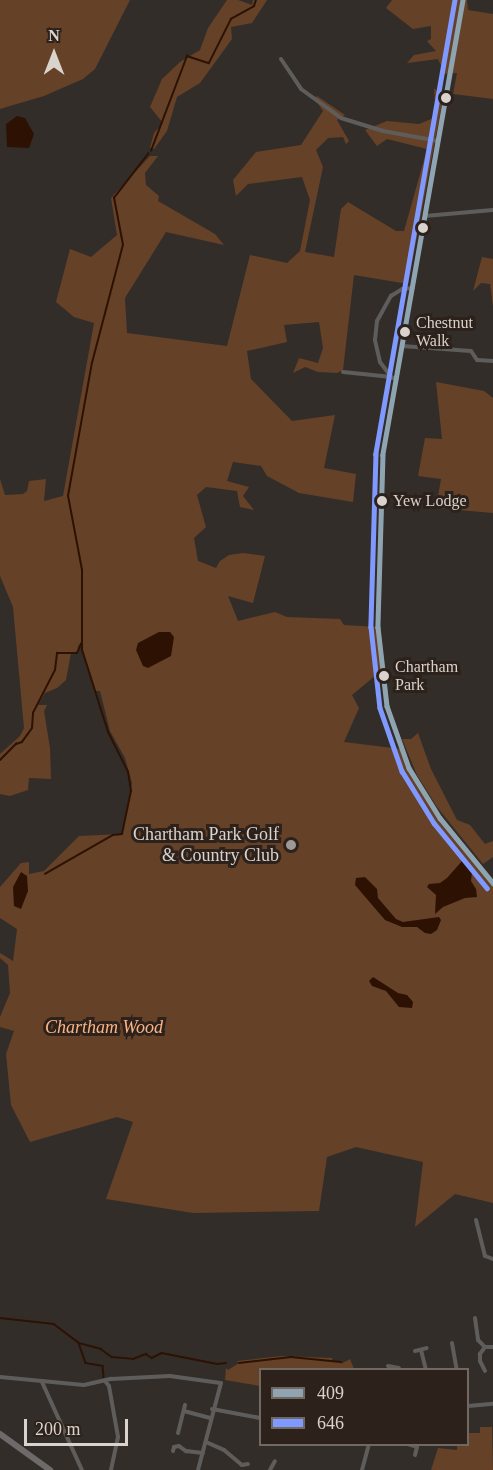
<!DOCTYPE html>
<html>
<head>
<meta charset="utf-8">
<style>
  body { margin:0 }
  #map { position:relative; width:493px; height:1470px; overflow:hidden; background:#332d29; font-family:"Times New Roman",serif }
  div>[style] { position:absolute }
  .green>* { inset:0; background:#654127 }
  .water>* { inset:0; background:#2d1204 }
  .stream>* { height:1.5px; margin:-0.75px; padding:0 0.75px; transform-origin:0.75px; border-radius:0.75px; background:#2d1204 }
  .minor>* { height:4px; margin:-2px; padding:0 2px; transform-origin:2px; border-radius:2px; background:#5f5d5b }
  .highway>* { height:6px; margin:-3px; padding:0 3px; transform-origin:3px; border-radius:3px; background:#6e6a69 }
  .bus-1>* { height:4.5px; margin:-2.25px; padding:0 2.25px; transform-origin:2.25px; border-radius:2.25px; background:#8ea4b1 }
  .bus-2>* { height:4.5px; margin:-2.25px; padding:0 2.25px; transform-origin:2.25px; border-radius:2.25px; background:#8099ff }
  .dots>* { width:16px; height:16px; translate:-50% -50%; box-sizing:border-box; border:3px solid #2d221b; border-radius:50% }
  span { translate:-50% -50%; white-space:nowrap; text-align:center; line-height:1.15; -webkit-text-stroke:6px #2d221b; paint-order:stroke }
  .bus-label { font-size:16px; color:#d9d2cd }
  .left { translate:0 -50%; text-align:left }
  .poi-label { font-size:18px; color:#d9d2cd }
  .right { translate:-100% -50%; text-align:right }
  .park-label { font-size:18px; color:#fcb485; font-style:italic }
  .legend { position:absolute; left:259px; top:1368px; width:210px; height:78px; box-sizing:border-box; background:#2d221b; border:2px solid #726862; margin:0; padding:8px 10px; list-style:none; font-size:18px; color:#d9d2cd }
  .legend li { display:flex; align-items:center; gap:12px; height:30px }
  .legend b { width:30px; border:2px solid #726862 }
  .north { position:absolute; left:24px; top:24px; width:60px; height:60px; -webkit-text-stroke:4px #2d221b; paint-order:stroke; rotate:0deg; font-size:16px; font-weight:700; line-height:24px; text-align:center; color:#d9d2cd }
  .north::after { content:''; display:block; margin:auto; width:21px; height:27px; background:#d9d2cd; clip-path:polygon(50% 0,100% 100%,50% 72%,0 100%) }
  .scale { position:absolute; left:24px; top:1419px; width:104px; height:27px; box-sizing:border-box; border:3px solid #d9d2cd; border-top:0; padding-left:8px; font-size:18px; line-height:21px; white-space:nowrap; color:#d9d2cd; -webkit-text-stroke:4px #2d221b; paint-order:stroke }
</style>
</head>
<body>
<div id="map">
  <div class="green">
    <div style="clip-path:polygon(0 0,130px 0,95px 69px,83px 79px,44px 96px,0 109px)"></div>
    <div style="clip-path:polygon(227px 0,238px 0,252px 5px,253px 0,267px 0,252px 23px,231px 27px,232px 39px,200px 83px,177px 97px,167px 131px,154px 149px,150px 148px,154px 133px,163px 123px,150px 107px,162px 79px,180px 62px,200px 50px,208px 28px)"></div>
    <div style="clip-path:polygon(392px 0,467px 0,468px 10px,493px 14px,493px 99px,453px 94px,457px 73px,445px 74px,438px 59px,407px 63px,414px 55px,436px 51px,427px 41px,431px 39px,431px 26px,413px 29px,386px 8px)"></div>
    <div style="clip-path:polygon(434px 88px,443px 98px,408px 284px,354px 275px,343px 370px,337px 373px,318px 372px,305px 367px,293px 373px,299px 358px,318px 363px,323px 348px,319px 322px,284px 325px,287px 342px,247px 351px,251px 379px,292px 421px,335px 415px,324px 468px,356px 474px,353px 502px,299px 493px,267px 476px,261px 466px,233px 462px,227px 481px,249px 487px,243px 496px,254px 510px,240px 507px,237px 491px,206px 487px,197px 495px,206px 527px,194px 538px,198px 561px,216px 568px,220px 561px,229px 555px,243px 553px,265px 556px,253px 603px,228px 596px,238px 621px,275px 612px,287px 617px,340px 619px,344px 625px,378px 627px,381px 671px,352px 695px,359px 708px,344px 742px,401px 749px,428px 802px,493px 885px,493px 1203px,455px 1194px,415px 1227px,423px 1162px,356px 1147px,327px 1157px,319px 1211px,193px 1213px,106px 1199px,133px 1122px,117px 1117px,30px 1142px,11px 1105px,6px 1054px,14px 1031px,0 1027px,0 1017px,10px 993px,8px 965px,0 958px,0 953px,13px 961px,17px 929px,0 918px,0 887px,21px 863px,29px 862px,29px 874px,44px 871px,79px 836px,122px 834px,132px 783px,125px 758px,110px 731px,100px 691px,96px 691px,93px 687px,81px 644px,78px 646px,78px 653px,71px 653px,66px 680px,57px 688px,45px 693px,38px 705px,47px 705px,44px 711px,50px 748px,51px 779px,29px 778px,28px 790px,10px 796px,0 794px,0 754px,20px 736px,24px 728px,13px 607px,0 576px,0 479px,5px 495px,23px 494px,27px 491px,29px 481px,46px 479px,44px 501px,63px 496px,94px 323px,74px 317px,56px 302px,70px 249px,91px 257px,117px 235px,111px 198px,150px 156px,158px 156px,145px 173px,146px 185px,159px 196px,158px 201px,215px 234px,224px 245px,166px 232px,125px 298px,127px 333px,227px 346px,250px 255px,287px 263px,300px 251px,310px 200px,302px 177px,248px 184px,236px 196px,233px 180px,256px 152px,301px 145px,323px 111px,314px 98px,317px 96px,345px 115px,337px 120px,349px 141px,346px 144px,343px 137px,328px 138px,316px 150px,323px 167px,305px 252px,334px 257px,341px 209px,348px 202px,396px 231px,404px 231px,427px 149px,387px 139px,377px 146px,365px 130px,387px 121px,419px 124px,436px 117px)"></div>
    <div style="clip-path:polygon(482px 257px,493px 259px,493px 306px,490px 284px,481px 283px,473px 291px)"></div>
    <div style="clip-path:polygon(436px 382px,484px 391px,493px 398px,493px 513px,436px 508px,441px 479px,418px 476px,425px 438px,442px 439px)"></div>
    <div style="clip-path:polygon(418px 733px,431px 769px,457px 820px,470px 825px,485px 844px,493px 841px,493px 857px,483px 864px,437px 807px,417px 775px,402px 739px,411px 739px)"></div>
    <div style="clip-path:polygon(282px 1356px,332px 1358px,332px 1361px,341px 1361px,341px 1364px,350px 1359px,354px 1369px,260px 1370px,260px 1386px,225px 1380px,226px 1368px,228px 1370px,239px 1363px,237px 1361px)"></div>
    <div style="clip-path:polygon(480px 1427px,492px 1427px,493px 1470px,431px 1470px,438px 1448px,457px 1450px,457px 1445px,468px 1444px,468px 1433px,480px 1433px)"></div>
  </div>
  <div class="water">
    <div style="clip-path:polygon(17px 116px,25px 118px,34px 134px,29px 148px,7px 147px,6px 124px)"></div>
    <div style="clip-path:polygon(159px 632px,170px 632px,174px 637px,171px 656px,148px 668px,143px 666px,136px 650px,138px 643px)"></div>
    <div style="clip-path:polygon(462px 861px,472px 872px,471px 881px,476px 889px,477px 897px,465px 898px,443px 907px,435px 914px,436px 895px,427px 887px,429px 884px,440px 883px,447px 878px)"></div>
    <div style="clip-path:polygon(21px 872px,27px 876px,28px 891px,21px 909px,14px 906px,13px 887px)"></div>
    <div style="clip-path:polygon(365px 877px,377px 889px,378px 898px,396px 919px,403px 922px,439px 917px,441px 920px,437px 930px,431px 934px,425px 933px,417px 927px,402px 927px,385px 920px,355px 885px,356px 878px)"></div>
    <div style="clip-path:polygon(373px 977px,398px 993px,407px 995px,413px 1002px,412px 1008px,399px 1007px,386px 991px,372px 986px,369px 981px)"></div>
  </div>
  <div class="stream">
    <div style="left:151px;top:151px;width:102px;rotate:-69.2deg"></div>
    <div style="left:187px;top:56px;width:23px;rotate:18deg"></div>
    <div style="left:209px;top:63px;width:49px;rotate:-63.4deg"></div>
    <div style="left:231px;top:19px;width:26px;rotate:-29deg"></div>
    <div style="left:254px;top:6px;width:6px;rotate:-72deg"></div>
    <div style="left:0;top:760px;width:23px;rotate:-45deg"></div>
    <div style="left:16px;top:744px;width:6px;rotate:-18deg"></div>
    <div style="left:22px;top:742px;width:17px;rotate:-54deg"></div>
    <div style="left:32px;top:728px;width:15px;rotate:-86deg"></div>
    <div style="left:33px;top:713px;width:48px;rotate:-62.9deg"></div>
    <div style="left:55px;top:670px;width:17px;rotate:-83deg"></div>
    <div style="left:57px;top:653px;width:20px"></div>
    <div style="left:77px;top:653px;width:10px;rotate:-66deg"></div>
    <div style="left:45px;top:874px;width:78px;rotate:-29.8deg"></div>
    <div style="left:113px;top:835px;width:9px;rotate:-6deg"></div>
    <div style="left:122px;top:834px;width:44px;rotate:-78.2deg"></div>
    <div style="left:131px;top:791px;width:19px;rotate:-99deg"></div>
    <div style="left:128px;top:772px;width:45px;rotate:-116.6deg"></div>
    <div style="left:108px;top:732px;width:86px;rotate:-107.6deg"></div>
    <div style="left:82px;top:650px;width:80px;rotate:-90deg"></div>
    <div style="left:82px;top:570px;width:75px;rotate:-100.7deg"></div>
    <div style="left:68px;top:496px;width:135px;rotate:-79.8deg"></div>
    <div style="left:92px;top:363px;width:122px;rotate:-75.3deg"></div>
    <div style="left:123px;top:245px;width:48px;rotate:-100.8deg"></div>
    <div style="left:114px;top:198px;width:56px;rotate:-52.3deg"></div>
    <div style="left:0;top:1318px;width:54px;rotate:6.3deg"></div>
    <div style="left:54px;top:1324px;width:31px;rotate:37deg"></div>
    <div style="left:79px;top:1343px;width:23px;rotate:15deg"></div>
    <div style="left:101px;top:1349px;width:14px;rotate:36deg"></div>
    <div style="left:112px;top:1357px;width:21px;rotate:5deg"></div>
    <div style="left:133px;top:1359px;width:14px;rotate:-21deg"></div>
    <div style="left:146px;top:1354px;width:7px;rotate:34deg"></div>
    <div style="left:152px;top:1358px;width:11px;rotate:-27deg"></div>
    <div style="left:162px;top:1353px;width:56px;rotate:11.3deg"></div>
    <div style="left:217px;top:1364px;width:9px;rotate:-6deg"></div>
    <div style="left:79px;top:1343px;width:21px;rotate:71deg"></div>
    <div style="left:86px;top:1363px;width:17px;rotate:10deg"></div>
    <div style="left:103px;top:1366px;width:11px;rotate:85deg"></div>
    <div style="left:239px;top:1363px;width:52px;rotate:-6.6deg"></div>
    <div style="left:291px;top:1357px;width:50px;rotate:5.7deg"></div>
  </div>
  <div class="minor">
    <div style="left:463px;top:0;width:462px;rotate:100deg"></div>
    <div style="left:383px;top:455px;width:172px;rotate:91.7deg"></div>
    <div style="left:378px;top:627px;width:80px;rotate:83.5deg"></div>
    <div style="left:387px;top:706px;width:66px;rotate:70.5deg"></div>
    <div style="left:409px;top:768px;width:59px;rotate:58.2deg"></div>
    <div style="left:440px;top:818px;width:84px;rotate:50.8deg"></div>
    <div style="left:281px;top:59px;width:36px;rotate:56deg"></div>
    <div style="left:301px;top:89px;width:49px;rotate:35.9deg"></div>
    <div style="left:341px;top:118px;width:44px;rotate:17.2deg"></div>
    <div style="left:383px;top:131px;width:56px;rotate:10.3deg"></div>
    <div style="left:425px;top:216px;width:68px;rotate:-5deg"></div>
    <div style="left:402px;top:346px;width:69px;rotate:4.1deg"></div>
    <div style="left:471px;top:351px;width:11px;rotate:56deg"></div>
    <div style="left:477px;top:360px;width:16px;rotate:4deg"></div>
    <div style="left:343px;top:372px;width:49px;rotate:5.8deg"></div>
    <div style="left:397px;top:378px;width:5px;rotate:180deg"></div>
    <div style="left:392px;top:378px;width:20px;rotate:-127deg"></div>
    <div style="left:380px;top:362px;width:23px;rotate:-103deg"></div>
    <div style="left:375px;top:340px;width:19px;rotate:-84deg"></div>
    <div style="left:377px;top:321px;width:29px;rotate:-61deg"></div>
    <div style="left:391px;top:296px;width:13px;rotate:-32deg"></div>
    <div style="left:402px;top:289px;width:11px;rotate:-5deg"></div>
    <div style="left:476px;top:1220px;width:37px;rotate:76deg"></div>
    <div style="left:485px;top:1256px;width:9px;rotate:21deg"></div>
    <div style="left:475px;top:1318px;width:22px;rotate:82deg"></div>
    <div style="left:478px;top:1340px;width:10px;rotate:45deg"></div>
    <div style="left:485px;top:1347px;width:8px"></div>
    <div style="left:452px;top:1343px;width:27px;rotate:80deg"></div>
    <div style="left:485px;top:1347px;width:9px;rotate:126deg"></div>
    <div style="left:480px;top:1354px;width:7px;rotate:90deg"></div>
    <div style="left:480px;top:1361px;width:11px;rotate:63deg"></div>
    <div style="left:421px;top:1350px;width:21px;rotate:76deg"></div>
    <div style="left:415px;top:1351px;width:12px;rotate:-14deg"></div>
    <div style="left:388px;top:1366px;width:11px;rotate:10deg"></div>
    <div style="left:0;top:1377px;width:84px;rotate:5.4deg"></div>
    <div style="left:84px;top:1385px;width:28px;rotate:-13deg"></div>
    <div style="left:111px;top:1379px;width:59px;rotate:-2.9deg"></div>
    <div style="left:170px;top:1376px;width:51px;rotate:7.8deg"></div>
    <div style="left:221px;top:1383px;width:90px;rotate:104.8deg"></div>
    <div style="left:105px;top:1381px;width:6px;rotate:51deg"></div>
    <div style="left:109px;top:1386px;width:52px;rotate:80deg"></div>
    <div style="left:118px;top:1437px;width:34px;rotate:102deg"></div>
    <div style="left:42px;top:1382px;width:97px;rotate:65.6deg"></div>
    <div style="left:468px;top:1406px;width:25px;rotate:-5deg"></div>
    <div style="left:212px;top:1409px;width:49px;rotate:10.6deg"></div>
    <div style="left:184px;top:1411px;width:27px;rotate:15deg"></div>
    <div style="left:178px;top:1433px;width:29px;rotate:-76deg"></div>
    <div style="left:206px;top:1442px;width:20px;rotate:24deg"></div>
    <div style="left:224px;top:1450px;width:23px;rotate:40deg"></div>
    <div style="left:242px;top:1465px;width:6px;rotate:-9deg"></div>
    <div style="left:408px;top:1444px;width:9px;rotate:18deg"></div>
    <div style="left:417px;top:1447px;width:3px;rotate:-90deg"></div>
    <div style="left:173px;top:1451px;width:4px;rotate:-76deg"></div>
    <div style="left:174px;top:1447px;width:5px;rotate:-11deg"></div>
    <div style="left:179px;top:1446px;width:9px;rotate:36deg"></div>
    <div style="left:186px;top:1451px;width:17px;rotate:7deg"></div>
    <div style="left:415px;top:1455px;width:8px;rotate:-76deg"></div>
    <div style="left:270px;top:1470px;width:10px;rotate:-61deg"></div>
    <div style="left:362px;top:1470px;width:27px;rotate:-75deg"></div>
  </div>
  <div class="highway">
    <div style="left:0;top:1434px;width:62px;rotate:35.8deg"></div>
  </div>
  <div class="bus-1">
    <div style="left:463px;top:0;width:462px;rotate:100deg"></div>
    <div style="left:383px;top:455px;width:172px;rotate:91.7deg"></div>
    <div style="left:378px;top:627px;width:80px;rotate:83.5deg"></div>
    <div style="left:387px;top:706px;width:66px;rotate:70.5deg"></div>
    <div style="left:409px;top:768px;width:59px;rotate:58.2deg"></div>
    <div style="left:440px;top:818px;width:84px;rotate:50.8deg"></div>
  </div>
  <div class="bus-2">
    <div style="left:455px;top:0;width:461px;rotate:99.9deg"></div>
    <div style="left:376px;top:454px;width:173px;rotate:91.7deg"></div>
    <div style="left:371px;top:627px;width:81px;rotate:83.7deg"></div>
    <div style="left:380px;top:708px;width:67px;rotate:70.8deg"></div>
    <div style="left:402px;top:771px;width:61px;rotate:58.4deg"></div>
    <div style="left:434px;top:823px;width:84px;rotate:50.8deg"></div>
  </div>
  <div class="dots">
    <div style="left:446px;top:98px;background:#d9d2cd"></div>
    <div style="left:423px;top:228px;background:#d9d2cd"></div>
    <div style="left:405px;top:332px;background:#d9d2cd"></div>
    <div style="left:382px;top:501px;background:#d9d2cd"></div>
    <div style="left:384px;top:676px;background:#d9d2cd"></div>
    <div style="left:291px;top:845px;background:#9f9894"></div>
  </div>
  <div class="bus-label">
    <span class="left" style="left:416px;top:332px">Chestnut<br>Walk</span>
    <span class="left" style="left:393px;top:501px">Yew Lodge</span>
    <span class="left" style="left:395px;top:676px">Chartham<br>Park</span>
  </div>
  <div class="poi-label">
    <span class="right" style="left:279px;top:845px">Chartham Park Golf<br>&amp; Country Club</span>
  </div>
  <div class="park-label">
    <span style="left:104px;top:1027px">Chartham Wood</span>
  </div>
  <ul class="legend">
  <li><b style="height:8px;background:#8ea4b1"></b>409</li>
  <li><b style="height:8px;background:#8099ff"></b>646</li>
  </ul>
  <div class="north">N</div>
  <div class="scale">200 m</div>
</div>
</body>
</html>
